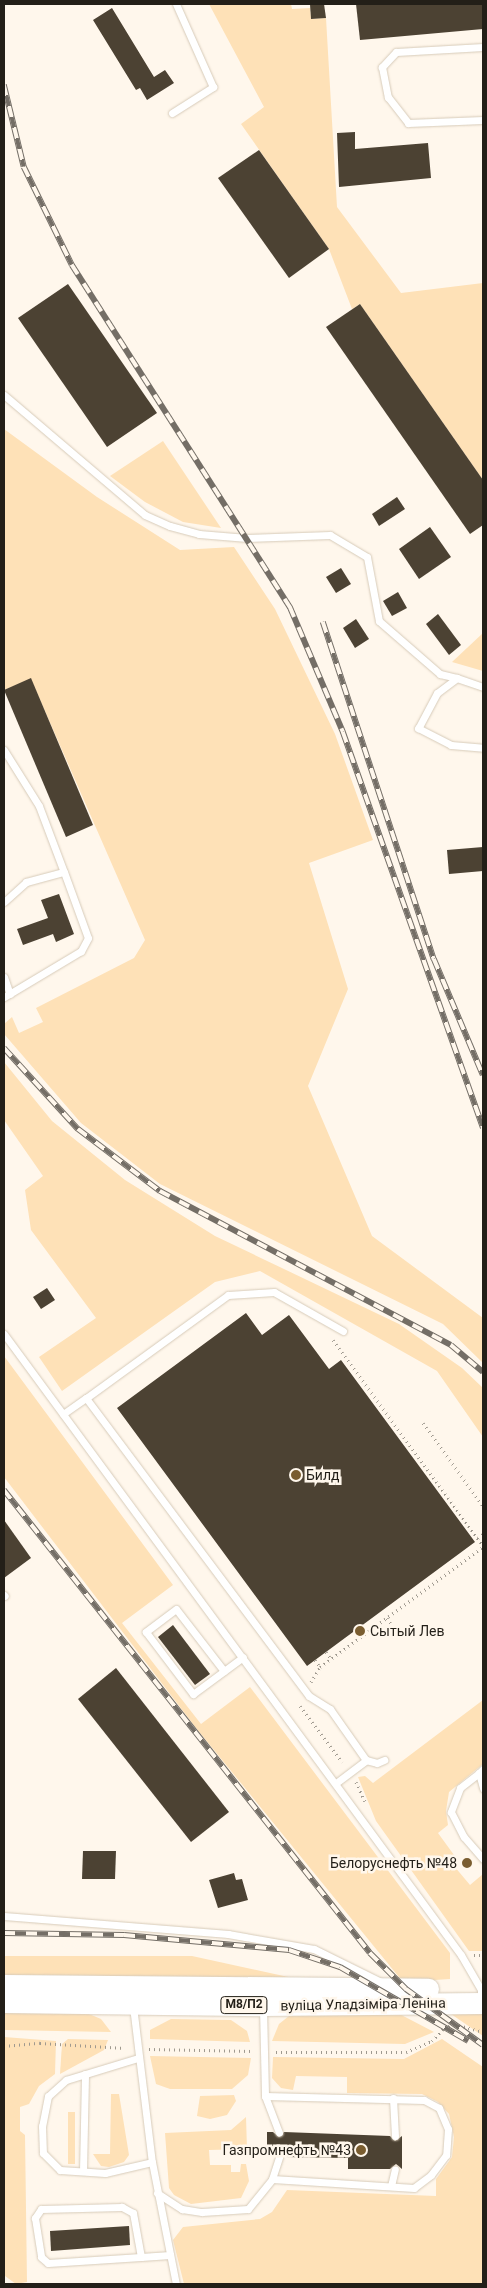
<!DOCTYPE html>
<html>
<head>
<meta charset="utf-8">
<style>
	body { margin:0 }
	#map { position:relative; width:487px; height:2288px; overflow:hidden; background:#fff7ec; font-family:Roboto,sans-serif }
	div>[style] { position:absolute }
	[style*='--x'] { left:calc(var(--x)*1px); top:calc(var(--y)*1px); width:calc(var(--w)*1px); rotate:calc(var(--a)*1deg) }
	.green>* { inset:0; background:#fee1b7 }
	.building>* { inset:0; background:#4c4233 }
	.path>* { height:3px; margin-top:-1.5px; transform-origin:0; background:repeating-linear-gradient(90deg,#9f998f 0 1px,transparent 0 5px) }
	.roads { filter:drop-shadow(0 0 1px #d7cbb9) drop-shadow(0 0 1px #d7cbb9) }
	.service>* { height:7px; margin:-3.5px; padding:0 3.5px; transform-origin:3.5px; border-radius:3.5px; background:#fff }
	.primary>* { height:21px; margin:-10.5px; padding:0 10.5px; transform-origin:10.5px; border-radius:10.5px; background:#fff }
	.rail>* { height:5.5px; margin-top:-2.75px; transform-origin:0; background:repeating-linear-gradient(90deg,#fff7ec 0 11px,#746e66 0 22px); box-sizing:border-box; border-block:1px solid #746e66 }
	.dots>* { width:14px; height:14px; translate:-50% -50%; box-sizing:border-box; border:2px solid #fff7ec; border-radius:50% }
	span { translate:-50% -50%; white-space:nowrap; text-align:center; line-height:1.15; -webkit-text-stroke:5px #fff7ec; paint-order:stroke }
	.shield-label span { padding:1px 4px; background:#fff7ec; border:1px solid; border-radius:4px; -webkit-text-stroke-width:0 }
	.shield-label { font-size:12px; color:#231f18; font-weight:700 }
	.poi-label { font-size:14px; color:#231f18 }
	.left { translate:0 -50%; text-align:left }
	.right { translate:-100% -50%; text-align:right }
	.street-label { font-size:14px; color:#231f18 }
	.frame { position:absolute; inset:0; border:5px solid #231f18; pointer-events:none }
</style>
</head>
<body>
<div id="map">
	<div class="green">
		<i style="clip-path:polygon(209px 4px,291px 4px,292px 9px,310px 8px,311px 19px,326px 18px,337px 207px,401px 293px,483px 283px,483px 480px,360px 304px,352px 309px,329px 249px,241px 124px,264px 107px)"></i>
		<i style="clip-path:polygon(4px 429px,97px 497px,180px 550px,234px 547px,275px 609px,335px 734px,373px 840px,309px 863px,348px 989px,308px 1086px,372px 1236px,483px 1318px,483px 1363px,443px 1324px,160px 1184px,81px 1123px,4px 1034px,4px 1024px,12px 1017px,19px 1033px,43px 1022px,36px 1008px,134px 958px,145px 940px,31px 679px,4px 690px)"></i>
		<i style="clip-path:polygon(163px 441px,221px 528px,183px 522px,145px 502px,110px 476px)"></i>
		<i style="clip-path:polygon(483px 633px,483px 671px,452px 662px)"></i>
		<i style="clip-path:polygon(4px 1062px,52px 1121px,125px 1180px,215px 1236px,399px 1324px,462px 1368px,483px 1388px,483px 1437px,437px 1371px,260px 1271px,215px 1282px,62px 1391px,39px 1357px,96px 1318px,31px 1230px,25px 1190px,43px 1176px,4px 1120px)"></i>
		<i style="clip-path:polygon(4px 1356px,173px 1585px,122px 1623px,201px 1724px,250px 1687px,450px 1953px,450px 1979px,403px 1982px,196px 1728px,4px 1477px)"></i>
		<i style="clip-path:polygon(483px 1700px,483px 1764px,449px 1792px,446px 1811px,448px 1825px,438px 1833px,454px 1855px,449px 1860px,470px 1885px,483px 1874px,483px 1951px,469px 1951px,376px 1821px,358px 1777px,365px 1776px,373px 1783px)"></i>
		<i style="clip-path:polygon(4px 1956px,192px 1956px,293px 1978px,4px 1975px)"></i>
		<i style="clip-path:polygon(388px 2008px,434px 2032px,405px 2044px,272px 2041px,279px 2024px,294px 2012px)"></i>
		<i style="clip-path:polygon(4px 2010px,62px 2010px,89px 2014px,101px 2019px,111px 2032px,4px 2030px)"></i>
		<i style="clip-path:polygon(451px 2014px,483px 2014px,483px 2036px)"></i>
		<i style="clip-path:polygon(171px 2019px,231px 2020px,247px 2031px,250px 2042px,150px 2039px,150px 2030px)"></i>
		<i style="clip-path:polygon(4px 2037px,56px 2041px,55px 2074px,39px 2086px,29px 2104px,20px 2107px,20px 2131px,25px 2135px,27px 2282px,16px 2284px,5px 2276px,4px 2258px)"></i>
		<i style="clip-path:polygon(68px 2039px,108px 2040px,104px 2050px,60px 2074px,62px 2044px)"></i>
		<i style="clip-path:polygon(442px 2039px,483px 2067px,483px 2284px,184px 2284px,173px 2240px,183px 2227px,260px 2219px,272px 2212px,287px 2190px,436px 2196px,436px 2179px,452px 2157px,454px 2137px,449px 2114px,438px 2102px,422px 2094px,347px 2093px,347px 2077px,296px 2076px,293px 2090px,281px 2088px,272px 2078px,273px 2057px,404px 2059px)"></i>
		<i style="clip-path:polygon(150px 2056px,251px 2058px,248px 2075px,232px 2089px,170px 2089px,156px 2084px)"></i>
		<i style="clip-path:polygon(111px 2094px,119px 2094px,129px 2155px,124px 2162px,109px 2167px,101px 2166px,93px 2154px,110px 2154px)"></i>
		<i style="clip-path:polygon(234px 2095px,236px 2101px,227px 2115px,210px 2119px,197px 2116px,200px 2096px)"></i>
		<i style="clip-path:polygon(68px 2112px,75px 2112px,75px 2164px,68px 2164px)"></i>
		<i style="clip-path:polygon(246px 2117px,247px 2149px,209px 2150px,210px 2165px,231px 2165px,231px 2172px,240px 2172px,241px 2164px,246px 2164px,249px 2181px,241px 2198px,191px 2204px,174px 2195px,169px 2188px,165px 2133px,231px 2130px)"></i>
	</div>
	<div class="building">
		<i style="clip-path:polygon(310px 4px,324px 4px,326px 18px,311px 19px)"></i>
		<i style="clip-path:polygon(356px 4px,483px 4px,483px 29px,360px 40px)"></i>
		<i style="clip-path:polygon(112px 8px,154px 77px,165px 70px,174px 83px,147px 100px,140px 88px,136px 90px,93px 20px)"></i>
		<i style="clip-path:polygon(355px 132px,355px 149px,428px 143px,431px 178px,339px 187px,337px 133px)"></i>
		<i style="clip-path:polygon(259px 150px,329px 249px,289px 278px,218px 178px)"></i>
		<i style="clip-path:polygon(68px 284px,157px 413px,107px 447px,18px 318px)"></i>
		<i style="clip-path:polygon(360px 304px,483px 480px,483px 525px,470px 534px,326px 327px)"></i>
		<i style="clip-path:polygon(397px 497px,405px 509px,379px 526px,372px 514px)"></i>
		<i style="clip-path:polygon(430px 527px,451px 557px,419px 579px,399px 549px)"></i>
		<i style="clip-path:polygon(341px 568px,351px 584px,336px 593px,326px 577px)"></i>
		<i style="clip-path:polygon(398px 592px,407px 608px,392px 616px,383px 601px)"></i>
		<i style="clip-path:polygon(438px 614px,461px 645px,449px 655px,426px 624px)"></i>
		<i style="clip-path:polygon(356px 619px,369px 639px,355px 648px,343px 628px)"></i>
		<i style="clip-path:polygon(31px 678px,93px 825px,66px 837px,4px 690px)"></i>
		<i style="clip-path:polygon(483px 847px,483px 871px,449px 874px,447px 850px)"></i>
		<i style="clip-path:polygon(59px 894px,74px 934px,56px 942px,53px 934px,23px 945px,17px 929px,48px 918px,41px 900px)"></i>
		<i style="clip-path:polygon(47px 1288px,55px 1300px,41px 1309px,33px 1297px)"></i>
		<i style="clip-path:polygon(246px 1313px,262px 1335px,289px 1315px,329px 1369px,341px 1360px,475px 1542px,307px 1666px,117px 1408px)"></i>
		<i style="clip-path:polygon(4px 1520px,31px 1558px,4px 1578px)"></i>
		<i style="clip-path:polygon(173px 1625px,210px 1674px,195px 1685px,158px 1637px)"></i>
		<i style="clip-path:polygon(116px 1668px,229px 1812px,191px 1842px,78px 1699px)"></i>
		<i style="clip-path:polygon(83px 1851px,116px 1851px,115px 1879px,82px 1879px)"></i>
		<i style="clip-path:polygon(234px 1873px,236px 1880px,242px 1879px,248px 1900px,218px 1908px,209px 1880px)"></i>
		<i style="clip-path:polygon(267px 2132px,273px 2132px,279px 2137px,284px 2132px,390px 2136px,395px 2141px,402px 2136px,402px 2169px,396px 2164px,390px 2169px,348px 2169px,348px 2158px,284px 2157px,278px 2152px,273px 2157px,267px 2157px)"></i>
		<i style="clip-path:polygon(129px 2226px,130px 2245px,51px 2251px,50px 2231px)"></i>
	</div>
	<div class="path">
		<i style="--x:333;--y:1340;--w:255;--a:53.9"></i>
		<i style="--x:423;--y:1423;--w:102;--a:54.1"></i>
		<i style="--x:478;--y:1538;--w:6;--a:-39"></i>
		<i style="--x:387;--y:1618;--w:14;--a:56"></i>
		<i style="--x:326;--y:1652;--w:9;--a:54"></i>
		<i style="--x:315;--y:1660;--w:9;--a:54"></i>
		<i style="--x:311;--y:1682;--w:17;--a:-59"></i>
		<i style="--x:320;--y:1667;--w:202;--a:-36.4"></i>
		<i style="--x:300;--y:1706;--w:70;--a:53.1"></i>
		<i style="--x:356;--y:1782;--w:21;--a:65"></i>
		<i style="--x:474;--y:1955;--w:9;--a:0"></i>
		<i style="--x:4;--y:2046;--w:36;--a:-5"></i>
		<i style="--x:40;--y:2043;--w:85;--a:3.4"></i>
		<i style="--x:149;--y:2049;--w:103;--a:1.1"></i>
		<i style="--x:276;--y:2052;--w:130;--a:0"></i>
		<i style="--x:406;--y:2052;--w:28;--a:-23"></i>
		<i style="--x:432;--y:2041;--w:18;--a:-47"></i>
		<i style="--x:444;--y:2028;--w:11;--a:-22"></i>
		<i style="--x:454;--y:2024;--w:30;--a:15"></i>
	</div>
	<div class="roads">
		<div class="service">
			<i style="--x:483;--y:47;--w:87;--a:176.7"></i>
			<i style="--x:396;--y:52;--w:21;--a:133"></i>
			<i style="--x:382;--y:67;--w:31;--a:79"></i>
			<i style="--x:388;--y:97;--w:33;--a:52"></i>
			<i style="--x:408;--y:123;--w:75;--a:-2.3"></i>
			<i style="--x:172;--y:113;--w:49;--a:-32.4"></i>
			<i style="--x:213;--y:87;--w:91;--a:-114"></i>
			<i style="--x:4;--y:395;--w:185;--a:40.4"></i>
			<i style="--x:145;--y:515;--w:27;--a:24"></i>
			<i style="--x:170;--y:526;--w:30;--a:15"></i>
			<i style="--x:199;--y:534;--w:48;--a:4.8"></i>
			<i style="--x:247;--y:538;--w:83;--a:-2.1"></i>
			<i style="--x:330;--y:535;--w:43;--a:30.7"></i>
			<i style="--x:367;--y:557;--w:65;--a:79.4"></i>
			<i style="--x:379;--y:621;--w:81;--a:41"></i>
			<i style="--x:440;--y:674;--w:17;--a:13"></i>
			<i style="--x:483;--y:687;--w:28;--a:-161"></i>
			<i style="--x:457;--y:678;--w:25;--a:143"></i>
			<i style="--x:437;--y:693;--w:40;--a:118"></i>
			<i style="--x:418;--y:728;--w:37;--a:27"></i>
			<i style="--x:451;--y:745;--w:32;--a:5"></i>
			<i style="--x:4;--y:750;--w:66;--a:58"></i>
			<i style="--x:39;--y:806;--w:71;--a:69.3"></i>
			<i style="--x:4;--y:902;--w:30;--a:-42"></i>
			<i style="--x:26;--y:882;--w:39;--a:-15"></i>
			<i style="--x:64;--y:872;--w:70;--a:70"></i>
			<i style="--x:88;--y:938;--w:15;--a:118"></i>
			<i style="--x:81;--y:951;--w:90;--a:149.1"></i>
			<i style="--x:4;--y:977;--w:18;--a:71"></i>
			<i style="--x:343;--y:1331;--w:79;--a:-150.5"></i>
			<i style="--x:274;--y:1292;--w:46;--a:176.3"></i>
			<i style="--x:228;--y:1295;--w:175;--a:144"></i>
			<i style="--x:86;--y:1398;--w:372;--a:53.2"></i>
			<i style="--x:309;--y:1696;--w:25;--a:32"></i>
			<i style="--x:330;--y:1709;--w:62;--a:54.8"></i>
			<i style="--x:4;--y:1334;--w:771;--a:53.65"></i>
			<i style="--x:461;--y:1955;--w:39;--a:60"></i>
			<i style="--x:481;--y:1989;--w:11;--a:90"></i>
			<i style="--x:63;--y:1414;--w:28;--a:-35"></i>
			<i style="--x:4;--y:1595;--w:1;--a:45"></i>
			<i style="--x:224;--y:1671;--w:78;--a:-127.7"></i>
			<i style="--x:176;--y:1609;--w:38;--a:143"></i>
			<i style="--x:146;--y:1632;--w:78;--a:52.8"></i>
			<i style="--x:193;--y:1694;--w:62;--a:-36.5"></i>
			<i style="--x:483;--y:1769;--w:6;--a:135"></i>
			<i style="--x:479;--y:1773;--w:16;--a:75"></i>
			<i style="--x:479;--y:1773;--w:24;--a:142"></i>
			<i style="--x:460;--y:1788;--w:26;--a:111"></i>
			<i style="--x:451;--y:1812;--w:28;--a:63"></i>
			<i style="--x:464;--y:1837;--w:29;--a:49"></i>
			<i style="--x:336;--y:1783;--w:38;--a:-37"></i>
			<i style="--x:366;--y:1760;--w:11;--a:15"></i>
			<i style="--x:377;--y:1763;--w:8;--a:-23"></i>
			<i style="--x:4;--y:1916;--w:225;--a:4.6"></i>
			<i style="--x:228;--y:1934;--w:87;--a:9.9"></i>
			<i style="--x:314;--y:1949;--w:75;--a:26.2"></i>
			<i style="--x:133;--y:2006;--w:157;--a:83.1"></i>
			<i style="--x:152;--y:2162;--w:124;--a:78.9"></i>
			<i style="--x:263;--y:2007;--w:89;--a:88.7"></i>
			<i style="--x:265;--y:2096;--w:39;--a:69"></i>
			<i style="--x:138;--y:2058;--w:75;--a:163"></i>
			<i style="--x:66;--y:2080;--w:24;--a:138"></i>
			<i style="--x:48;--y:2096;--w:31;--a:101"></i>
			<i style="--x:42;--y:2126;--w:27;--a:88"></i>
			<i style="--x:43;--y:2153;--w:24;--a:45"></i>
			<i style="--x:60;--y:2170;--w:45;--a:3.8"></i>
			<i style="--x:105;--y:2173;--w:48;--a:-13.2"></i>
			<i style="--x:265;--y:2096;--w:159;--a:1.4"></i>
			<i style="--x:424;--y:2100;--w:17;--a:28"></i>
			<i style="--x:439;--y:2108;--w:23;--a:67"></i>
			<i style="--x:448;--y:2129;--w:26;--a:94"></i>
			<i style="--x:446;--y:2155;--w:25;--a:127"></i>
			<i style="--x:431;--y:2175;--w:21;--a:143"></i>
			<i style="--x:414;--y:2188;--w:142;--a:-176.4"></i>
			<i style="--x:393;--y:2098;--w:38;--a:87"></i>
			<i style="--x:83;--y:2171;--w:97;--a:-88.8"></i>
			<i style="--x:391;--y:2186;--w:17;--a:-77"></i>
			<i style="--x:157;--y:2193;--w:30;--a:33"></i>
			<i style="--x:182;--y:2209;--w:20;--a:9"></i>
			<i style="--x:202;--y:2212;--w:46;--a:-3.7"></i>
			<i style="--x:248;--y:2209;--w:38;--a:-51"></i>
			<i style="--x:272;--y:2179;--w:23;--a:-72"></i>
			<i style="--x:141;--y:2257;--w:45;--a:-100.3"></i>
			<i style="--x:133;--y:2213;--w:13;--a:-151"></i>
			<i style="--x:122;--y:2207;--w:81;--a:178.6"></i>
			<i style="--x:41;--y:2209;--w:11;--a:124"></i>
			<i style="--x:35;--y:2218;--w:39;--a:81"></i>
			<i style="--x:41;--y:2257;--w:9;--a:41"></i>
			<i style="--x:48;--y:2263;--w:93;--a:-3.7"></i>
			<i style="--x:141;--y:2257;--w:29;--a:-4"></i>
		</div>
		<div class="primary">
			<i style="--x:4;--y:1985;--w:424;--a:0.5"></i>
			<i style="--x:4;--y:2002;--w:259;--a:0.7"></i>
			<i style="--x:263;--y:2005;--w:220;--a:-0.5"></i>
		</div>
	</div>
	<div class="rail">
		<i style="--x:4;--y:85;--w:84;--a:76.3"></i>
		<i style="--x:24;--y:167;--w:109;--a:63.9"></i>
		<i style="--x:72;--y:265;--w:406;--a:57.5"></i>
		<i style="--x:290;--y:607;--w:136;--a:67"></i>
		<i style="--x:343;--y:732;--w:420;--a:70.5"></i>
		<i style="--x:323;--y:622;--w:355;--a:71.8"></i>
		<i style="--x:434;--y:959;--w:126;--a:67.1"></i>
		<i style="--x:4;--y:1048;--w:110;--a:47.6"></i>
		<i style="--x:78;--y:1129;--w:103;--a:37.1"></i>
		<i style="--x:160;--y:1191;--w:329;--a:27.9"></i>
		<i style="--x:451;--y:1345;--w:42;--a:40.2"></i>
		<i style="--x:4;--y:1490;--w:590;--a:51.67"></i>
		<i style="--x:370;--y:1953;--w:51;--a:45"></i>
		<i style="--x:406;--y:1989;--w:95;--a:36"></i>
		<i style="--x:4;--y:1933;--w:120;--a:1"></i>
		<i style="--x:124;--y:1935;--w:166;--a:5.2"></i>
		<i style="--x:289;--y:1950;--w:54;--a:18.4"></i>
		<i style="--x:340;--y:1967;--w:148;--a:30"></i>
	</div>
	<div class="dots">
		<i style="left:296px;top:1475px;background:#7a5d30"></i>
		<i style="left:360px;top:1631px;background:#7a5d30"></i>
		<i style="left:467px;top:1863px;background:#7a5d30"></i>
		<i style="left:361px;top:2150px;background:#7a5d30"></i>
	</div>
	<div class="shield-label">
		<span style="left:244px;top:2005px">М8/П2</span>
	</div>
	<div class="poi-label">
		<span class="left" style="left:306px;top:1475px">Билд</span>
		<span class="left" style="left:370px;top:1631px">Сытый Лев</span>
		<span class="right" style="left:457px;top:1863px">Белоруснефть №48</span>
		<span class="right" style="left:351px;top:2150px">Газпромнефть №43</span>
	</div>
	<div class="street-label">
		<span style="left:363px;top:2004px;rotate:-1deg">вуліца Уладзіміра Леніна</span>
	</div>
	<div class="frame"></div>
</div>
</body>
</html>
